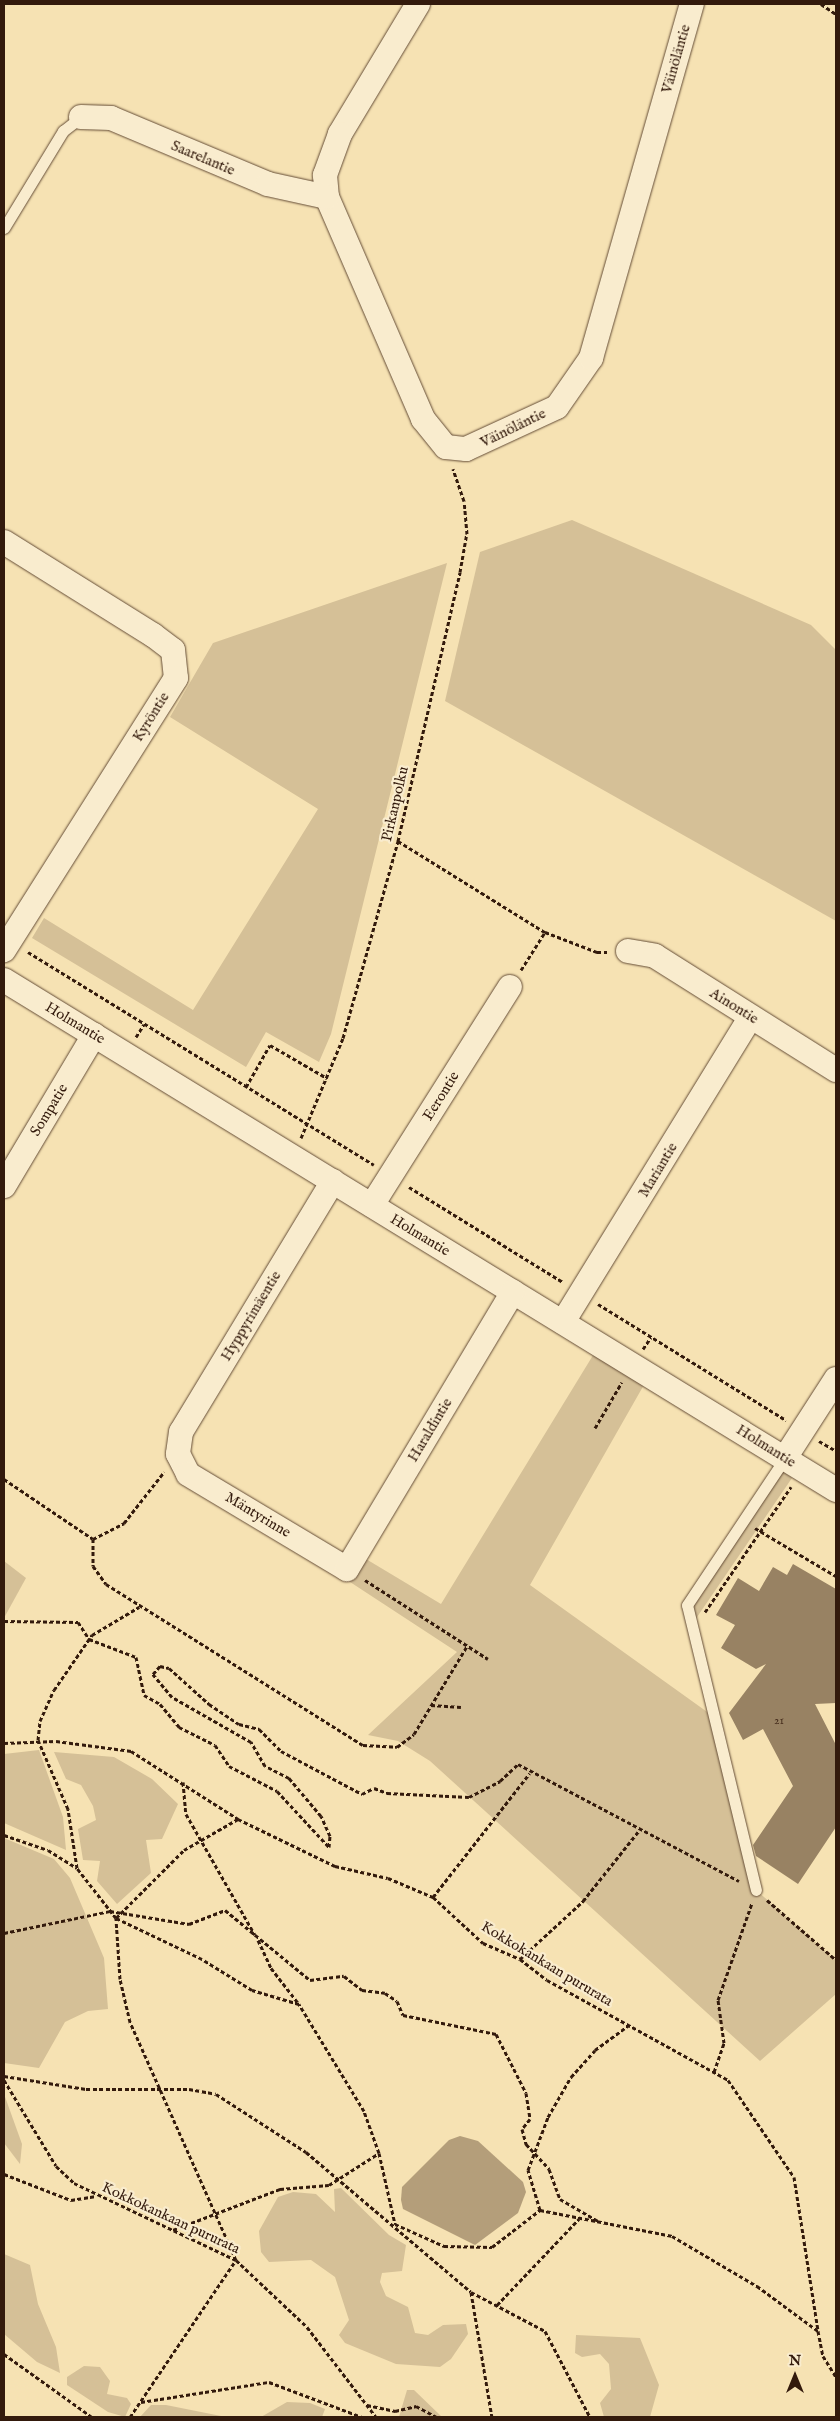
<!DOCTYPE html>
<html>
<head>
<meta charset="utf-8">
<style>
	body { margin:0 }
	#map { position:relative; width:840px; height:2421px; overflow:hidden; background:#f6e2b3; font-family:"IM FELL English",serif }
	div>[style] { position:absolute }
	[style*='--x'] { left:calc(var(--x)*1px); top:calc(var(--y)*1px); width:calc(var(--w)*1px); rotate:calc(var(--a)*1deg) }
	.green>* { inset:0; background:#d5c097 }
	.water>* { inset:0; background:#b49e7a }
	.building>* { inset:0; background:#988263 }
	.path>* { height:3px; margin-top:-1.5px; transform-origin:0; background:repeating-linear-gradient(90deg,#331a0c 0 4px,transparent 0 6.5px) }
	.roads { filter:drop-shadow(0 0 1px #644c36) drop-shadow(0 0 1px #644c36) }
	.lane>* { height:11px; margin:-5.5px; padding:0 5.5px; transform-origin:5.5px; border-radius:5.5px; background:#f9ecce }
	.street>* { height:24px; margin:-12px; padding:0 12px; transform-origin:12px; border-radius:12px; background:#f9ecce }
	span { translate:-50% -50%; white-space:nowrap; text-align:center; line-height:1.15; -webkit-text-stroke:4.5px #f9ecce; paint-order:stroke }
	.number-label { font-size:12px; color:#4c3422 }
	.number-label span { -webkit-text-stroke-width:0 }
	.street-label { font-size:15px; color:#331a0c }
	.frame { position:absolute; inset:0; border:5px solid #331a0c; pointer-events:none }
	.north { position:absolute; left:770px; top:2351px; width:50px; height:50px; -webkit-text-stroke:4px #f9ecce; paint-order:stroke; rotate:0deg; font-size:14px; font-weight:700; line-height:20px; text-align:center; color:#331a0c }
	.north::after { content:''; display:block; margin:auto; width:18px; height:22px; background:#331a0c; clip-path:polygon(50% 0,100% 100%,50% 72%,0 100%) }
</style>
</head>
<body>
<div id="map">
	<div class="green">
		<i style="clip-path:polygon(572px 520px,811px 625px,836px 650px,836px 921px,445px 701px,480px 552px)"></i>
		<i style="clip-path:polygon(447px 563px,331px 1034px,319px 1062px,266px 1032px,246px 1067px,32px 938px,44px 918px,193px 1010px,318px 809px,170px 717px,213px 643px)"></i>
		<i style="clip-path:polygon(595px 1352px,645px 1383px,530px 1585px,717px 1719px,756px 1890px,836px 1960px,836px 1994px,760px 2061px,430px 1761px,398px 1741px,368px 1735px,457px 1652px,347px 1580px,361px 1556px,441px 1604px)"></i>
		<i style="clip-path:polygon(781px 1470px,792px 1478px,695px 1620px,692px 1606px)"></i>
		<i style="clip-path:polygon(4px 1561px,26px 1578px,4px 1618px)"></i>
		<i style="clip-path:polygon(39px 1750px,63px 1817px,66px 1850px,4px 1823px,4px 1754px)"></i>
		<i style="clip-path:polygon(54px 1752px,114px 1757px,152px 1779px,178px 1804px,162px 1839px,146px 1840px,151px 1873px,117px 1904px,97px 1881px,100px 1861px,83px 1860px,78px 1829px,96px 1820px,93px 1806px,81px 1785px,66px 1779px)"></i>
		<i style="clip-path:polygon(4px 1838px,54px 1859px,70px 1878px,104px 1958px,108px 2009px,88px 2011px,65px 2022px,39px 2068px,4px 2063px)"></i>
		<i style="clip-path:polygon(4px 2094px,22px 2144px,20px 2164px,4px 2143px)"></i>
		<i style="clip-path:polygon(341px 2188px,389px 2235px,406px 2245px,402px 2271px,382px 2273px,380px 2282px,386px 2296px,408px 2307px,415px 2333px,428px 2335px,443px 2325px,466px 2324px,468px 2334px,451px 2359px,440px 2367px,396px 2364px,345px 2343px,339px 2335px,349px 2320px,335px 2277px,311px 2260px,269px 2262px,261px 2252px,259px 2231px,278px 2197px,293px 2192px,316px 2194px,335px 2212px,334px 2189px)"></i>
		<i style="clip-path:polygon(4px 2254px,30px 2265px,38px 2304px,56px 2347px,60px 2373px,37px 2362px,4px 2334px)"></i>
		<i style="clip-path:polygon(576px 2335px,640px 2338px,659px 2385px,650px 2417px,604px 2417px,600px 2403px,611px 2389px,609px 2364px,600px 2354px,582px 2357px,575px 2353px)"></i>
		<i style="clip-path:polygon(84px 2366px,100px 2367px,110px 2381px,107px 2394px,127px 2398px,131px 2404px,125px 2417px,108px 2412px,67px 2385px,67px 2377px)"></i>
		<i style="clip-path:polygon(407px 2390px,414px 2390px,442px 2417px,399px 2417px)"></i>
		<i style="clip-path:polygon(287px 2402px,310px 2403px,325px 2409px,322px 2417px,261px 2417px)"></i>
		<i style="clip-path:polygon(151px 2405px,166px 2405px,226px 2417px,140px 2417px)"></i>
	</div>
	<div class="water">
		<i style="clip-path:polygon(460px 2136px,478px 2141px,523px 2182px,526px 2192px,518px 2213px,475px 2245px,403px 2209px,401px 2200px,402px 2187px,449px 2140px)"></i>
	</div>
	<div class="building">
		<i style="clip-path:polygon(793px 1564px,836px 1589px,836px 1703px,815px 1704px,836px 1745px,836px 1827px,798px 1884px,756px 1856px,753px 1845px,793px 1786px,763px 1729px,743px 1740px,729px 1713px,766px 1664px,756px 1669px,721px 1648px,735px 1625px,716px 1615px,738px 1578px,759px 1591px,773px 1567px,787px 1575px)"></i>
	</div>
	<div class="path">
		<i style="--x:821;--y:4;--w:18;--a:34"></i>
		<i style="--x:398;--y:841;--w:173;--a:31.8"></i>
		<i style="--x:545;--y:932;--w:56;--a:21"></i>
		<i style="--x:597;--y:952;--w:10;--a:0"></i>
		<i style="--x:28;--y:952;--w:406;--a:31.6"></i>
		<i style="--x:521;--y:970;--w:45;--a:-57.7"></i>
		<i style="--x:136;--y:1037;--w:15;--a:-58"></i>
		<i style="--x:246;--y:1087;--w:48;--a:-60.3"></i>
		<i style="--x:270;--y:1045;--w:66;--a:30.1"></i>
		<i style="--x:301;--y:1138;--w:108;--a:-67.2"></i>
		<i style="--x:343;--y:1038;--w:205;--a:-74.4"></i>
		<i style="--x:398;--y:841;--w:276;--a:-77"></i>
		<i style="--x:460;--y:572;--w:39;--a:-80"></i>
		<i style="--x:467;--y:534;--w:33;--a:-95"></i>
		<i style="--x:464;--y:501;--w:34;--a:-109"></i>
		<i style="--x:409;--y:1187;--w:181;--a:31.7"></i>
		<i style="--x:598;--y:1304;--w:221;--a:31.7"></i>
		<i style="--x:643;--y:1349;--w:14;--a:-56"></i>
		<i style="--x:595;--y:1428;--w:53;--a:-59.6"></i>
		<i style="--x:819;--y:1441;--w:20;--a:30"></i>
		<i style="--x:4;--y:1479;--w:107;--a:34"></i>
		<i style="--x:93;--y:1539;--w:27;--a:90"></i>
		<i style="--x:93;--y:1566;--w:22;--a:54"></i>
		<i style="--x:106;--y:1584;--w:303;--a:32.1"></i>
		<i style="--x:363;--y:1745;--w:34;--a:3"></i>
		<i style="--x:397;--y:1747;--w:21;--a:-37"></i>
		<i style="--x:414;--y:1734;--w:103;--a:-58.9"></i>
		<i style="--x:755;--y:1528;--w:94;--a:30.7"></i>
		<i style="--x:93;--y:1539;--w:35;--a:-27"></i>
		<i style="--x:124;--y:1523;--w:65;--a:-51.9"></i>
		<i style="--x:365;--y:1580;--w:146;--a:32.7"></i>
		<i style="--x:705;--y:1612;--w:152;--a:-55.5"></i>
		<i style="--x:4;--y:1621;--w:74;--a:0.8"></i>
		<i style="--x:78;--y:1622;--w:20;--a:57"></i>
		<i style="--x:89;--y:1639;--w:50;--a:21"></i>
		<i style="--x:136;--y:1657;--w:39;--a:78"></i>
		<i style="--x:144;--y:1695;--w:18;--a:29"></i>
		<i style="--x:160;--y:1704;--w:30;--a:50"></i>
		<i style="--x:179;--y:1727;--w:40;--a:26.6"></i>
		<i style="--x:215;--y:1745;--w:25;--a:56"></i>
		<i style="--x:229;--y:1766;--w:54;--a:27.5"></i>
		<i style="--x:277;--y:1791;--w:76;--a:47.1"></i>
		<i style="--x:329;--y:1847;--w:11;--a:-85"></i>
		<i style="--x:330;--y:1836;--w:22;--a:-114"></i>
		<i style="--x:321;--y:1816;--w:50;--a:-130.1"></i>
		<i style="--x:289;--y:1778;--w:27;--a:-153"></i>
		<i style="--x:265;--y:1766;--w:28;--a:-120"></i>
		<i style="--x:251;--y:1742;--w:91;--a:-150.3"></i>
		<i style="--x:172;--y:1697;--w:30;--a:-130"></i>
		<i style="--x:153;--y:1674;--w:11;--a:-49"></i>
		<i style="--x:160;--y:1666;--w:9;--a:13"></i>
		<i style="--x:169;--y:1668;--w:54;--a:42"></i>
		<i style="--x:209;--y:1704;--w:36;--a:34"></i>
		<i style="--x:239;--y:1724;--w:21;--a:14"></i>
		<i style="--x:259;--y:1729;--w:31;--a:45"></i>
		<i style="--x:281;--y:1751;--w:92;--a:28"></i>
		<i style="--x:362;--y:1794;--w:13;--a:-27"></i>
		<i style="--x:374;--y:1788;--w:14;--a:21"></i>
		<i style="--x:387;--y:1793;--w:82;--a:2.8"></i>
		<i style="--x:469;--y:1797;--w:35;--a:-27"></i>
		<i style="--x:500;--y:1781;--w:25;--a:-43"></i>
		<i style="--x:518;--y:1764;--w:250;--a:27.9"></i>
		<i style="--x:431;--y:1705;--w:30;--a:4"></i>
		<i style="--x:4;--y:1743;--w:52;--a:-2.2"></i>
		<i style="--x:56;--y:1741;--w:76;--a:7.6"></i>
		<i style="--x:131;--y:1751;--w:127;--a:32.4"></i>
		<i style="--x:238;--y:1819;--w:108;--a:25.9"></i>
		<i style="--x:335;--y:1866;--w:54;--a:12.8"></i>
		<i style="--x:388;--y:1878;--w:49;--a:22.9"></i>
		<i style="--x:433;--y:1897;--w:68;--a:42.6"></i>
		<i style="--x:483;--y:1943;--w:40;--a:23.4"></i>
		<i style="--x:520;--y:1959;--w:34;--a:38"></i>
		<i style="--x:547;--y:1980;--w:207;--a:28.9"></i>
		<i style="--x:728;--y:2080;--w:117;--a:55.8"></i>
		<i style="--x:794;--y:2177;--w:156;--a:81.1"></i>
		<i style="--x:818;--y:2331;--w:25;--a:79"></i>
		<i style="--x:823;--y:2356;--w:25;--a:58"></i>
		<i style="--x:183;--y:1782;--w:32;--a:85"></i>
		<i style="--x:186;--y:1814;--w:139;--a:60.3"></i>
		<i style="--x:4;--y:1835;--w:46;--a:18.8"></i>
		<i style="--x:48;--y:1850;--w:34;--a:32"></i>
		<i style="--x:433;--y:1897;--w:157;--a:-52"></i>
		<i style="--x:767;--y:1900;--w:91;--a:41"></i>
		<i style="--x:4;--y:1933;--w:108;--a:-11.7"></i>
		<i style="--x:110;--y:1911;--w:80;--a:9.3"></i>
		<i style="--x:189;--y:1924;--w:39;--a:-21"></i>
		<i style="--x:225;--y:1910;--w:110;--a:39.5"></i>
		<i style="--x:310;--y:1980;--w:34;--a:-7"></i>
		<i style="--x:344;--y:1976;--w:23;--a:38"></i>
		<i style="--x:362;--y:1990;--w:23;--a:7"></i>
		<i style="--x:385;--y:1993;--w:14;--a:34"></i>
		<i style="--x:397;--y:2001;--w:15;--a:67"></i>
		<i style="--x:403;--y:2015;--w:95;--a:11.5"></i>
		<i style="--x:496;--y:2034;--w:66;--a:63"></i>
		<i style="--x:526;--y:2093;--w:26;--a:81"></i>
		<i style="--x:530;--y:2119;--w:13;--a:129"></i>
		<i style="--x:522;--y:2129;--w:16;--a:75"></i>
		<i style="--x:526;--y:2144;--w:34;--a:47"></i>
		<i style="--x:549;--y:2169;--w:32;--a:70"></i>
		<i style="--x:560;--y:2199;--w:44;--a:30.1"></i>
		<i style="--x:258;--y:1940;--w:31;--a:65"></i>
		<i style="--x:271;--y:1968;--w:46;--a:52.1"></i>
		<i style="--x:520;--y:1959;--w:86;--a:-42.6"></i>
		<i style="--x:583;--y:1901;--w:93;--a:-51.5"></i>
		<i style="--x:714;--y:2072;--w:31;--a:-71"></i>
		<i style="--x:724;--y:2043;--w:43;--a:-97.9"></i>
		<i style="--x:718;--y:2000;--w:103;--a:-70.7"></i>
		<i style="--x:4;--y:2076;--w:83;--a:9"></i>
		<i style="--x:86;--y:2089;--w:103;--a:0"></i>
		<i style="--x:189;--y:2089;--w:27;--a:10"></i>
		<i style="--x:216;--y:2094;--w:107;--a:32.8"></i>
		<i style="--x:306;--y:2152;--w:216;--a:40.3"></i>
		<i style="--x:471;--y:2292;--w:127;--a:80.5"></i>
		<i style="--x:4;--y:2080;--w:100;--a:58.8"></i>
		<i style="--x:56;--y:2166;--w:25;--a:43"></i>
		<i style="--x:74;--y:2183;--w:179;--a:25.4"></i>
		<i style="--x:236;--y:2260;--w:98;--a:43.3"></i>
		<i style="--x:307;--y:2327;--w:113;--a:52.5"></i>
		<i style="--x:379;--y:2153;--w:73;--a:77.3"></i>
		<i style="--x:395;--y:2224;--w:54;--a:24.2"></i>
		<i style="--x:444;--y:2246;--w:48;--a:1.2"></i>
		<i style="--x:492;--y:2247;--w:61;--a:-37.6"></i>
		<i style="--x:540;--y:2210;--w:42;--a:-106.7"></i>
		<i style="--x:528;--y:2170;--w:57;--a:-69.3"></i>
		<i style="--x:548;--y:2117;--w:46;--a:-60.1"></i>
		<i style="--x:571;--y:2077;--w:36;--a:-48"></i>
		<i style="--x:595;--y:2050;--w:42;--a:-36.3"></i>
		<i style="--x:4;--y:2174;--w:72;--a:21.2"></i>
		<i style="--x:71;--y:2200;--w:24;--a:-9"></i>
		<i style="--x:540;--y:2210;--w:135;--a:11.1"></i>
		<i style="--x:672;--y:2236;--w:99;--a:30.5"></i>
		<i style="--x:757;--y:2286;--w:76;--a:36.4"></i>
		<i style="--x:173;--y:2230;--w:115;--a:-21"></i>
		<i style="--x:280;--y:2189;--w:49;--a:-4.7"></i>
		<i style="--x:329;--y:2185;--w:59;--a:-32.6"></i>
		<i style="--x:379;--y:2153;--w:45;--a:-109.7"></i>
		<i style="--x:364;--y:2111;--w:125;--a:-121.3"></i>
		<i style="--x:299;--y:2004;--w:49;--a:-163.4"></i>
		<i style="--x:252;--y:1990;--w:59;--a:-148.2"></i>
		<i style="--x:202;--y:1959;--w:95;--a:-154.5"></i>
		<i style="--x:116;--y:1918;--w:96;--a:-45"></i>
		<i style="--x:184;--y:1850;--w:62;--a:-29.9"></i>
		<i style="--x:471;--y:2292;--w:84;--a:27.8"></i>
		<i style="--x:545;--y:2331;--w:97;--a:62.4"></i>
		<i style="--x:497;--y:2305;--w:119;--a:-46.4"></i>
		<i style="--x:4;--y:2354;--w:108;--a:35.6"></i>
		<i style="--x:141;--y:2402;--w:130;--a:-8.9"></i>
		<i style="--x:269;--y:2382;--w:99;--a:20.6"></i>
		<i style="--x:367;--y:2405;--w:29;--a:12"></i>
		<i style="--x:395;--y:2411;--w:22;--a:-13"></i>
		<i style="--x:416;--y:2406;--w:24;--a:28"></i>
		<i style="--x:130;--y:2417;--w:189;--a:-56"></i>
		<i style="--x:236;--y:2260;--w:261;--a:-114"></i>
		<i style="--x:130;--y:2022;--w:44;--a:-103.1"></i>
		<i style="--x:120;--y:1979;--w:61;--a:-93.8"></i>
		<i style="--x:116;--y:1918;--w:63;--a:-128"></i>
		<i style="--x:77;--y:1868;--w:60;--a:-98.7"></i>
		<i style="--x:68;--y:1809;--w:75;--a:-113.5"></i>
		<i style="--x:38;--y:1740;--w:19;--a:-84"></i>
		<i style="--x:40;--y:1721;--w:34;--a:-66"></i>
		<i style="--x:54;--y:1690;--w:67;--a:-55.4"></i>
		<i style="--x:92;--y:1635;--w:55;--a:-30.8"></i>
	</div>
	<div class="roads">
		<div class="lane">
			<i style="--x:4;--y:228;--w:114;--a:-58.7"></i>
			<i style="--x:63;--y:131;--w:23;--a:-38"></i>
			<i style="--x:756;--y:1890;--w:293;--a:-103.6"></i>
			<i style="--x:687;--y:1605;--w:177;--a:-56.3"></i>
		</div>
		<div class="street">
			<i style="--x:418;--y:4;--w:152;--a:121"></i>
			<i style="--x:340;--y:134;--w:44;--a:110.1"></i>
			<i style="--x:325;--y:175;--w:22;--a:85"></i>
			<i style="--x:327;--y:197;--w:242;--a:66.6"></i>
			<i style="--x:423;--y:419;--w:36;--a:51"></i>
			<i style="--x:446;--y:447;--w:20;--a:6"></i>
			<i style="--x:466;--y:449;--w:100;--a:-24.8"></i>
			<i style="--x:557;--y:407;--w:60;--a:-55.2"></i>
			<i style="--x:591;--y:358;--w:368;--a:-74.1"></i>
			<i style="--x:81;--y:117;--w:30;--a:2"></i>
			<i style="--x:111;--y:118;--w:170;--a:22.8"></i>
			<i style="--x:268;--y:184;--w:60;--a:12.4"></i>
			<i style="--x:4;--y:542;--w:176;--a:32"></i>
			<i style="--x:153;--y:635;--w:25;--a:37"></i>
			<i style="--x:173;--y:650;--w:28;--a:84"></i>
			<i style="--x:176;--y:678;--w:322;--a:122.3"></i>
			<i style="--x:628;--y:951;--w:27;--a:10"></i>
			<i style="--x:655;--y:956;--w:214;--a:32.2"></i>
			<i style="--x:4;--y:980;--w:976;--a:31.51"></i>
			<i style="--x:333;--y:1181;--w:293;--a:121.2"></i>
			<i style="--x:181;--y:1432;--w:22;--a:98"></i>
			<i style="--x:178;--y:1454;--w:22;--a:63"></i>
			<i style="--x:188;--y:1474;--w:185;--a:30.9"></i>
			<i style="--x:347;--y:1569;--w:323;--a:-59.1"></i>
			<i style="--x:4;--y:1186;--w:176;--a:-59.2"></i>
			<i style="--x:372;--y:1205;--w:258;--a:-57.7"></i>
			<i style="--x:563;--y:1322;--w:358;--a:-58.4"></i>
			<i style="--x:785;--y:1458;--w:94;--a:-57.2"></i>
		</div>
	</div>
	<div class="number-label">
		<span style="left:779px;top:1721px">21</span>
	</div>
	<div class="street-label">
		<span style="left:676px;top:59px;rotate:-74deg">Väinöläntie</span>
		<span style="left:203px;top:158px;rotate:23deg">Saarelantie</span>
		<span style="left:513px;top:428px;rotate:-26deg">Väinöläntie</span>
		<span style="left:151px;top:717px;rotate:-58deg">Kyröntie</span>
		<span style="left:395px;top:804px;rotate:-77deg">Pirkanpolku</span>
		<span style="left:734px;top:1006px;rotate:32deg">Ainontie</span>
		<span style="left:75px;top:1023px;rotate:31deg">Holmantie</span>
		<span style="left:441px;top:1096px;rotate:-58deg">Eerontie</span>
		<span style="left:49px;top:1110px;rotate:-59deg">Sompatie</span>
		<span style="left:658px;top:1170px;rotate:-59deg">Mariantie</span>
		<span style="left:420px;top:1235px;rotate:31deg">Holmantie</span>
		<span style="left:251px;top:1316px;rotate:-59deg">Hyppyrimäentie</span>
		<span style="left:430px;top:1430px;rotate:-59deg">Haraldintie</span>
		<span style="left:766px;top:1446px;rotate:32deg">Holmantie</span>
		<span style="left:258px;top:1515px;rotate:31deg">Mäntyrinne</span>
		<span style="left:547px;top:1964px;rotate:31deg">Kokkokankaan pururata</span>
		<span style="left:171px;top:2218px;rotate:25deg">Kokkokankaan pururata</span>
	</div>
	<div class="frame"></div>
	<div class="north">N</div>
</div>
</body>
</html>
